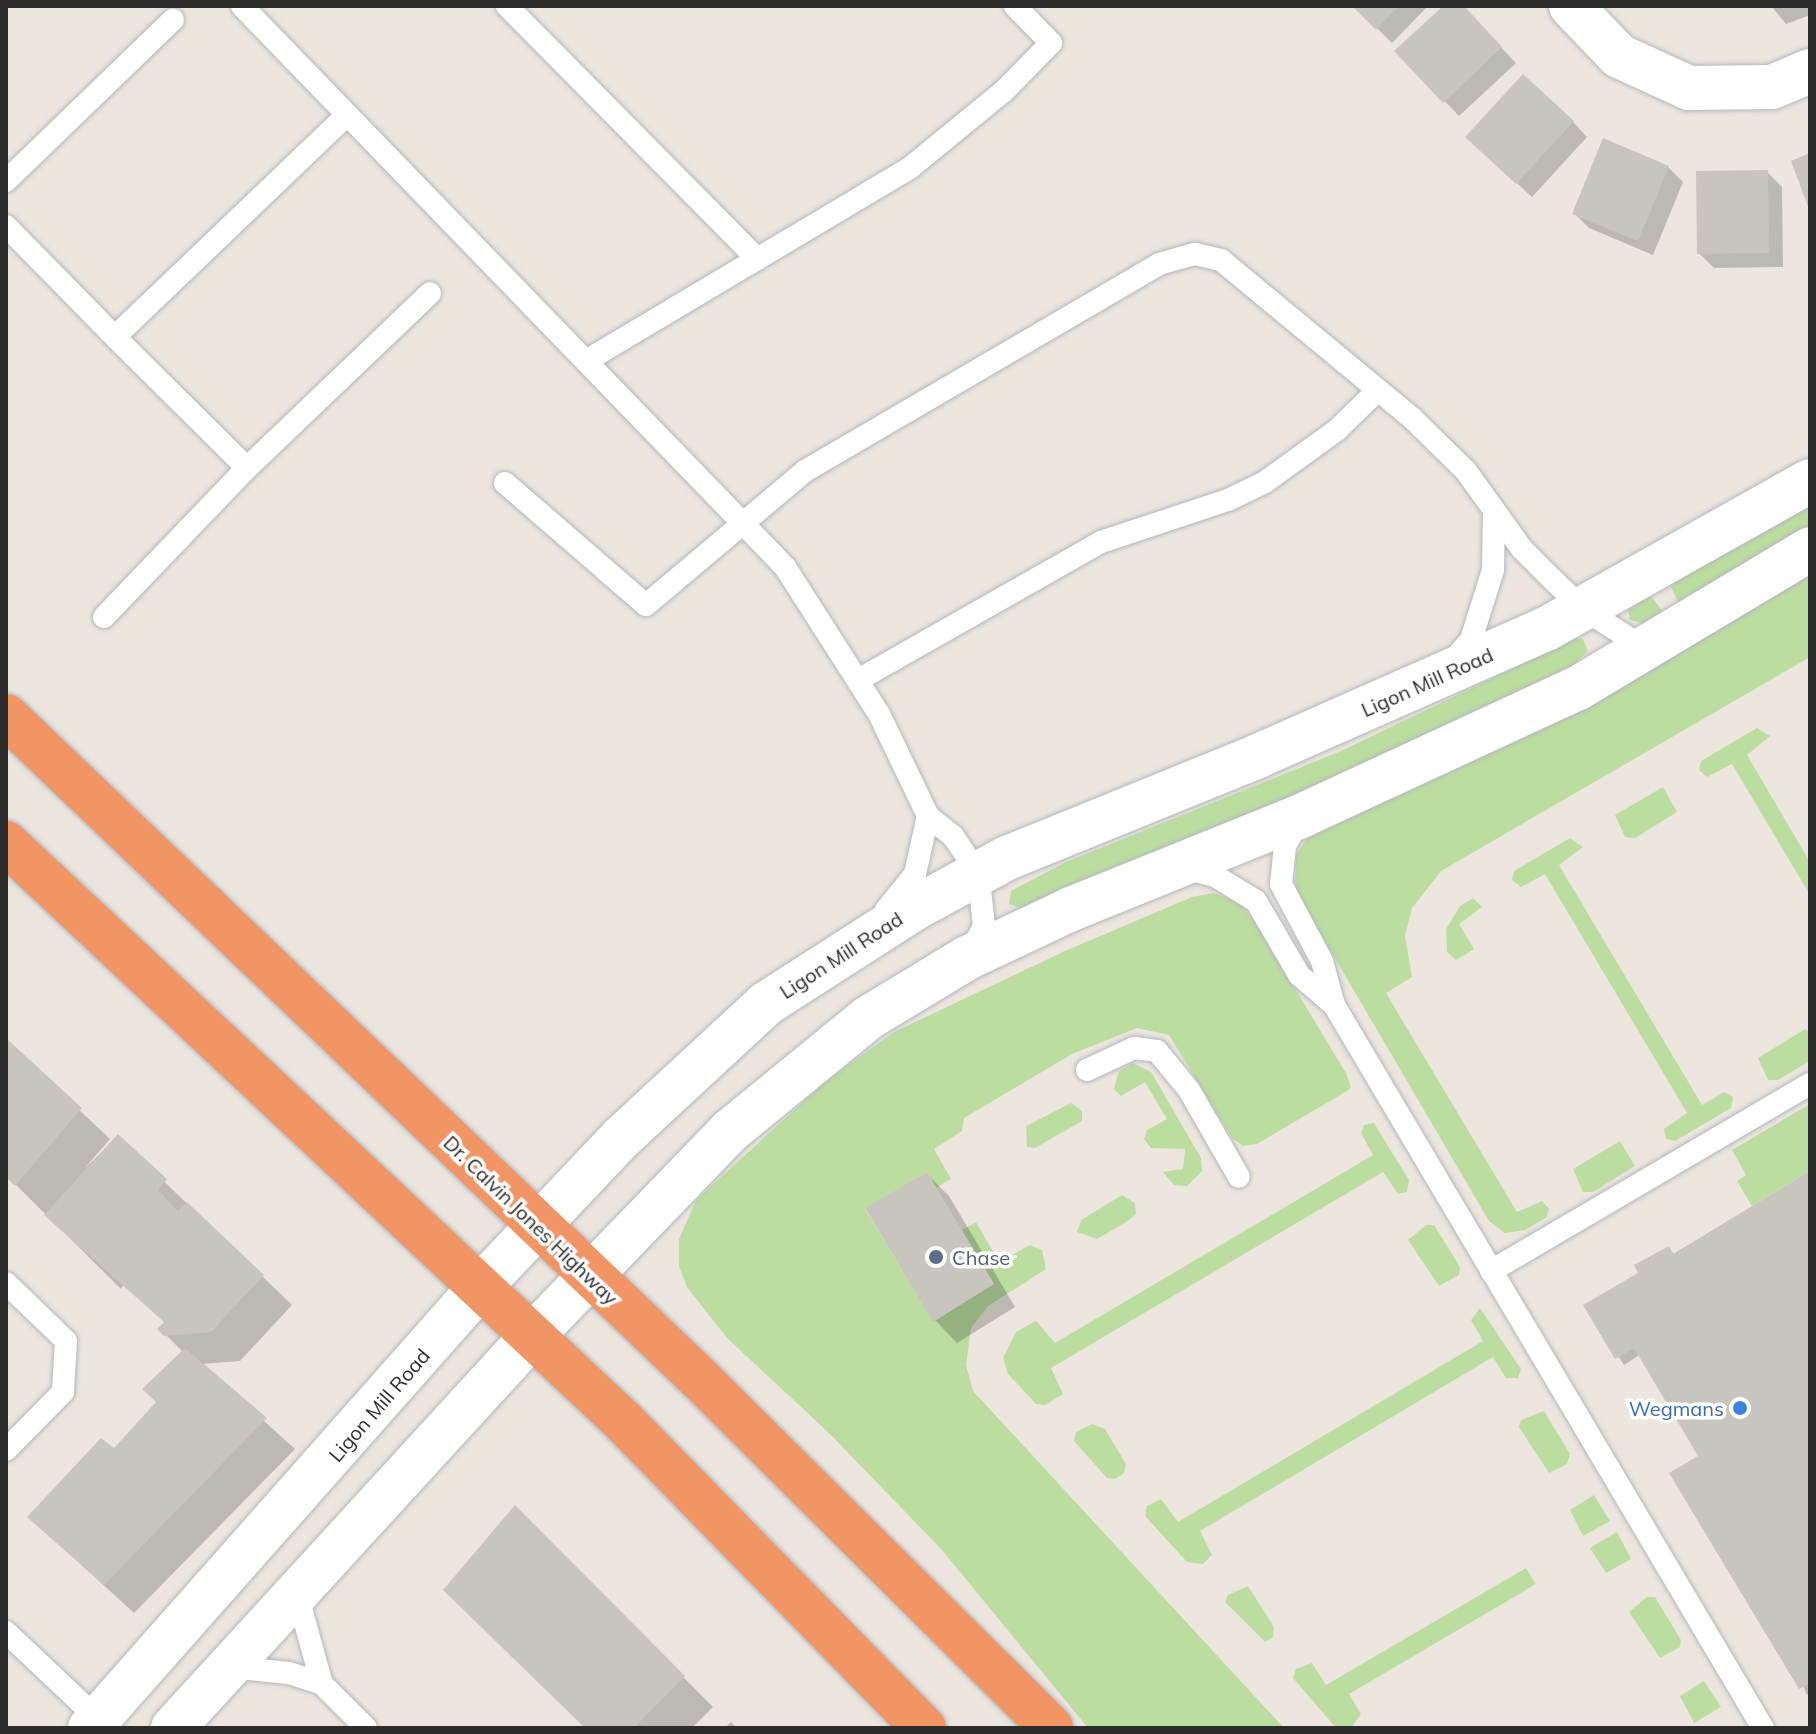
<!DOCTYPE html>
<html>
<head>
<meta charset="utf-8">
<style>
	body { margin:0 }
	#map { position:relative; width:1816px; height:1734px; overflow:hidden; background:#ece6df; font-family:Mulish,sans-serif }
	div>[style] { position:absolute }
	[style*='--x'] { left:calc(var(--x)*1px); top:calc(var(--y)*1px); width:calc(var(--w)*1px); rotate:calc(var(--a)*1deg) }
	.green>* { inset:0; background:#bbdea0 }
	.shadow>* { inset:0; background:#0003 }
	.building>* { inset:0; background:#c8c4be }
	.roads { filter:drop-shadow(0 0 2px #b3b6be) drop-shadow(0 0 2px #b3b6be) }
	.lane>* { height:22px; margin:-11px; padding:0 11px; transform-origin:11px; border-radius:11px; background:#fff }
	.street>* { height:44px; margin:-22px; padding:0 22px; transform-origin:22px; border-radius:22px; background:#fff }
	.secondary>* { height:44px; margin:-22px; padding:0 22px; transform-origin:22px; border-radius:22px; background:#fff }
	.highway>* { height:44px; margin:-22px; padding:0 22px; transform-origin:22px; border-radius:22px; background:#f29565 }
	.dots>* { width:22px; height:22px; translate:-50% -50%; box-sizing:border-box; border:4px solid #fff; border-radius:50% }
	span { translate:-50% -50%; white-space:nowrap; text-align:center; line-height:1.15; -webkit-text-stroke:7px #fff; paint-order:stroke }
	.street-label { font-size:20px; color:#2c2c2c }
	.service-label { font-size:20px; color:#4e5e75 }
	.left { translate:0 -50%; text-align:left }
	.shop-label { font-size:20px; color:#366cbe }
	.right { translate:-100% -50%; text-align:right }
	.frame { position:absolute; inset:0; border:8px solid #2c2c2c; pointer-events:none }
</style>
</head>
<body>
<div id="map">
	<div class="green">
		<i style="clip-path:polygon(1810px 501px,1810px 528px,1678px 602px,1670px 585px)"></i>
		<i style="clip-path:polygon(1810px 574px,1810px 657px,1441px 871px,1412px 908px,1405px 936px,1412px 977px,1386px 993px,1517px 1212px,1542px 1201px,1549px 1209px,1547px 1217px,1525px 1230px,1505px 1233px,1489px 1221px,1295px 890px,1296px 855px,1309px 835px,1538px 729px)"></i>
		<i style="clip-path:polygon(1651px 596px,1663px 612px,1647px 624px,1630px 620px,1628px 610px)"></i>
		<i style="clip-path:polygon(1576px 638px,1583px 639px,1588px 651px,1566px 671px,1352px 773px,1023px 909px,1009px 904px,1011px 891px,1066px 862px,1341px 751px)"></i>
		<i style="clip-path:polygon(1757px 728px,1770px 736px,1747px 755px,1810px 862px,1810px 895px,1732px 764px,1707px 777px,1699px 770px,1701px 761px)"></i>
		<i style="clip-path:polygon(1663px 787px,1677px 812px,1635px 838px,1625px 837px,1615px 815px)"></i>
		<i style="clip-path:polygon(1570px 838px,1583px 847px,1559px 865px,1702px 1105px,1724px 1092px,1733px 1097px,1731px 1108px,1675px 1141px,1666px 1139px,1664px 1129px,1687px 1113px,1545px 874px,1521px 887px,1512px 880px,1514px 871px)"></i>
		<i style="clip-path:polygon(1213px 893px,1238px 902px,1255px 922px,1346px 1073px,1351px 1087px,1347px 1091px,1257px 1144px,1243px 1146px,1232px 1138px,1169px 1035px,1137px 1028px,1072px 1054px,964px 1118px,962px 1131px,934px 1149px,951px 1179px,936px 1188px,927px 1172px,865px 1209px,933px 1321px,994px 1284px,962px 1230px,976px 1222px,999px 1262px,1030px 1245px,1042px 1250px,1046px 1269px,988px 1306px,971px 1328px,966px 1365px,973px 1391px,1284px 1728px,1088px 1728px,942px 1550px,830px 1434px,727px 1338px,687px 1287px,679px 1266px,679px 1239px,696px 1200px,826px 1081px,894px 1032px,1065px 951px,1192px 897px)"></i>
		<i style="clip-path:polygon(1473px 898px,1482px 907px,1459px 924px,1474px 949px,1456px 960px,1447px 952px,1446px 929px,1460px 906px)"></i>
		<i style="clip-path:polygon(1805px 1029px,1810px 1033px,1810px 1061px,1778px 1080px,1768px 1080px,1758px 1058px)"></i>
		<i style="clip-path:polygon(1133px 1063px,1151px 1072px,1201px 1158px,1202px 1171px,1187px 1186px,1174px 1185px,1163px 1172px,1183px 1169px,1185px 1149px,1151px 1148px,1144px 1139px,1147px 1130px,1167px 1119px,1145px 1082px,1121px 1096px,1114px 1089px,1119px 1071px)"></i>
		<i style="clip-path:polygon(1071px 1103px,1082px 1111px,1082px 1121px,1035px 1148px,1027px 1147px,1026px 1126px)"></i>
		<i style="clip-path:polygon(1810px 1104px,1810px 1171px,1752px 1206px,1737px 1181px,1746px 1175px,1732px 1150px)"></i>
		<i style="clip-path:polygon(1374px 1123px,1409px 1180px,1407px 1192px,1398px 1194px,1383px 1172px,1051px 1368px,1063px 1394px,1045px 1405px,1036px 1404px,1008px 1374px,1003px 1358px,1016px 1332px,1036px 1321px,1055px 1343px,1373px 1155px,1361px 1133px,1364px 1125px)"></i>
		<i style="clip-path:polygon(1620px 1141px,1635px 1166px,1593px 1192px,1583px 1192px,1573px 1169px)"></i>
		<i style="clip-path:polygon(1122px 1195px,1135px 1203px,1136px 1214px,1128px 1221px,1097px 1239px,1077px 1232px,1081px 1220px)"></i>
		<i style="clip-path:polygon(1426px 1225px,1434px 1225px,1460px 1267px,1459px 1275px,1439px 1286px,1408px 1240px)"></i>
		<i style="clip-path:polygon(1480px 1308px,1521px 1369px,1518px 1378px,1506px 1378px,1493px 1357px,1200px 1531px,1212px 1555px,1203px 1564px,1187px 1562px,1145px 1516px,1147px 1506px,1161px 1499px,1178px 1522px,1483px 1341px,1471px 1320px)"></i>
		<i style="clip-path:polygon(1544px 1411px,1570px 1454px,1567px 1464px,1549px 1473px,1519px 1427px,1521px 1420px)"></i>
		<i style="clip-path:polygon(1092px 1424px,1105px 1429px,1126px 1464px,1124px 1473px,1115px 1479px,1107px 1478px,1074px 1441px,1076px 1432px)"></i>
		<i style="clip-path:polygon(1594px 1495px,1610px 1521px,1583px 1536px,1570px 1510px)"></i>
		<i style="clip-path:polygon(1617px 1532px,1631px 1559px,1606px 1573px,1590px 1548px)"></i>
		<i style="clip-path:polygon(1526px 1568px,1536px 1584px,1349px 1694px,1361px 1714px,1351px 1728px,1336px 1728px,1293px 1678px,1296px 1669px,1312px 1663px,1326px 1685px)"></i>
		<i style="clip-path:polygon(1248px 1586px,1274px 1627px,1273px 1637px,1265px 1642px,1225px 1602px,1228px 1595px)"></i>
		<i style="clip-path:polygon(1647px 1597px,1655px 1597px,1681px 1640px,1680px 1647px,1660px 1658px,1629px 1612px)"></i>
		<i style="clip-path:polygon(1704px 1681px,1721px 1707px,1694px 1723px,1680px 1696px)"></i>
	</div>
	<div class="shadow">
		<i style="clip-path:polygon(1355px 6px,1428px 6px,1392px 43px)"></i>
		<i style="clip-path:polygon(1445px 6px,1462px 6px,1516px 63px,1459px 116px,1397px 51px)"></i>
		<i style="clip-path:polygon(1771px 6px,1810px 6px,1810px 15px,1786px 24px)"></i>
		<i style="clip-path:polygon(1573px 122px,1587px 137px,1532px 197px,1482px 151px)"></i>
		<i style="clip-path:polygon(1668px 167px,1683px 182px,1653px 255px,1589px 228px,1574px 213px)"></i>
		<i style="clip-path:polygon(1767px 172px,1782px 187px,1783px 267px,1714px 268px,1699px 253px)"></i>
		<i style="clip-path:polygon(6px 1041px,110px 1139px,84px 1169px,118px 1137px,292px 1305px,240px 1361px,201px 1364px,295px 1449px,134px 1613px,29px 1517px,115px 1450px,158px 1402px,183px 1352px,160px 1329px,166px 1323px,124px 1284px,121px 1289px,6px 1175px)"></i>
		<i style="clip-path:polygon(927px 1174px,949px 1196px,1015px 1307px,957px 1343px,935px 1320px)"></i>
		<i style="clip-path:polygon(1810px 1174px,1810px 1693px,1807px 1695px,1701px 1457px,1641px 1354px,1624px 1365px,1586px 1306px,1641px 1274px,1668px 1248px,1675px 1255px)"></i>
		<i style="clip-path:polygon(515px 1508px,713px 1707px,692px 1728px,587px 1728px)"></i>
		<i style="clip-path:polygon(731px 1722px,737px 1728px,725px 1728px)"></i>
	</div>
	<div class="building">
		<i style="clip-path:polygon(1352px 6px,1399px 6px,1376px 30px)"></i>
		<i style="clip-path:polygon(1443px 6px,1464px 6px,1502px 47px,1443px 103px,1394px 51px)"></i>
		<i style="clip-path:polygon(1523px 74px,1574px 121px,1516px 184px,1465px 137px)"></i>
		<i style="clip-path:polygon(1603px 138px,1669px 166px,1638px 241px,1572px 214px)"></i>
		<i style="clip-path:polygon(1810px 153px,1810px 212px,1791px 161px)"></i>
		<i style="clip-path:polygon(1768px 170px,1769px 253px,1697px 254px,1696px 171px)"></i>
		<i style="clip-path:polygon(6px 1038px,82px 1108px,15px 1186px,6px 1177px)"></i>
		<i style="clip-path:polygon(118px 1134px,167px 1179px,158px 1190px,178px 1211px,187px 1202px,264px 1275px,211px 1332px,164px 1336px,157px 1329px,164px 1322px,44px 1215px)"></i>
		<i style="clip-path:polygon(1810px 1171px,1810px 1683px,1799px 1689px,1669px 1473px,1698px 1456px,1634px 1348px,1615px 1359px,1583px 1305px,1638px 1273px,1634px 1265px,1669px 1246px,1673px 1254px)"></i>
		<i style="clip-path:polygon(927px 1172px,994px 1284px,933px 1322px,865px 1208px)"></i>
		<i style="clip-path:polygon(185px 1348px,267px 1418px,104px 1585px,27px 1517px,101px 1438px,114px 1448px,156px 1402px,142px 1389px)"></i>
		<i style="clip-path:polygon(515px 1505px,685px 1676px,634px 1728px,585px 1728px,443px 1590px)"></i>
	</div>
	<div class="roads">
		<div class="lane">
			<i style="--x:242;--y:6;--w:781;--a:45.93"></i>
			<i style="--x:785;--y:567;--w:174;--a:57.4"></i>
			<i style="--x:879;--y:714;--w:113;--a:64.3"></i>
			<i style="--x:928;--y:816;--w:32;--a:39"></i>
			<i style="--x:953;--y:836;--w:45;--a:56"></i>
			<i style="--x:978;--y:873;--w:53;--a:83.5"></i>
			<i style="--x:984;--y:926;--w:27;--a:118"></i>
			<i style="--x:507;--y:6;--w:356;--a:45.3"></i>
			<i style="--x:347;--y:115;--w:321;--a:136.3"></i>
			<i style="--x:115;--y:337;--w:186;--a:44.8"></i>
			<i style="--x:247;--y:468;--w:253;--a:-43.7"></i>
			<i style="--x:6;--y:181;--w:232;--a:-44"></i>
			<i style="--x:6;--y:226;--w:156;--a:45.5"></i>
			<i style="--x:586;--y:361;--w:378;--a:-30.8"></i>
			<i style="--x:911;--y:167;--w:120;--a:-39.3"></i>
			<i style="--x:1004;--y:91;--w:67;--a:-45.6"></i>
			<i style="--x:1051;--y:43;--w:52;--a:-134.2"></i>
			<i style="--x:505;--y:483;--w:186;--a:40.9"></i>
			<i style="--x:646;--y:605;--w:208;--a:-40.1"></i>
			<i style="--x:805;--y:471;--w:410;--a:-30.3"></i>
			<i style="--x:1159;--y:264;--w:37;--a:-16"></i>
			<i style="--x:1195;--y:254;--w:27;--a:13"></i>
			<i style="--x:1221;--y:260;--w:249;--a:39.6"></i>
			<i style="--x:1413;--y:419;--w:74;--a:44.5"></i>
			<i style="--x:1466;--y:471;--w:96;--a:54.3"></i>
			<i style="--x:1522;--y:549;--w:42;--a:45"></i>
			<i style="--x:1552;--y:579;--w:43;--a:44.1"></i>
			<i style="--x:1583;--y:609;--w:73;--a:32.2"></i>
			<i style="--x:104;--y:617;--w:207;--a:-46.2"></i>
			<i style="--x:1453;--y:660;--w:27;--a:-48"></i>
			<i style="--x:1471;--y:640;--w:73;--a:-72.6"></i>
			<i style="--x:1493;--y:570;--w:58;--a:-89"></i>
			<i style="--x:858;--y:680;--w:279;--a:-29.6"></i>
			<i style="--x:1101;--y:542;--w:134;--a:-18.3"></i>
			<i style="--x:1228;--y:500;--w:41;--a:-25.9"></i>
			<i style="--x:1265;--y:482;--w:89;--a:-35.8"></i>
			<i style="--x:1337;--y:430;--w:57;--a:-44.3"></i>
			<i style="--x:1299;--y:820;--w:30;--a:118"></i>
			<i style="--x:1285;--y:846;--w:38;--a:96"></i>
			<i style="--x:1281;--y:884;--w:87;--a:62"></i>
			<i style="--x:1322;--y:961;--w:46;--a:74.7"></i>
			<i style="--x:1334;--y:1005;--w:841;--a:59.32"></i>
			<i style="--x:1185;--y:868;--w:31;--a:15"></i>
			<i style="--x:1215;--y:876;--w:48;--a:31.4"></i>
			<i style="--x:1256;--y:901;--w:86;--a:59.8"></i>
			<i style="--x:1299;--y:975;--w:46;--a:40.6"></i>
			<i style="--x:886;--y:910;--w:46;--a:-51.1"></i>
			<i style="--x:915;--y:874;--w:59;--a:-77.4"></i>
			<i style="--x:1087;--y:1070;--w:52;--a:-25.1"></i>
			<i style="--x:1134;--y:1048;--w:23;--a:7"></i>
			<i style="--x:1157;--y:1051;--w:50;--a:50.6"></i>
			<i style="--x:1189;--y:1090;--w:100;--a:60.1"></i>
			<i style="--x:1491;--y:1271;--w:370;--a:-30.4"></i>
			<i style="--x:6;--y:1283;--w:83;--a:44"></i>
			<i style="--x:66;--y:1341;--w:51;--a:93.4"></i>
			<i style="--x:63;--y:1392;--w:81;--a:134.5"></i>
			<i style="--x:297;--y:1594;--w:93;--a:74.5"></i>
			<i style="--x:6;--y:1632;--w:127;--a:43.4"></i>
			<i style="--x:230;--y:1667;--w:59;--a:5.8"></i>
			<i style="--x:289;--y:1673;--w:35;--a:18"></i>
			<i style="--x:322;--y:1684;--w:62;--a:45"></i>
		</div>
		<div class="street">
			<i style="--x:1571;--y:6;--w:69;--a:46.2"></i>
			<i style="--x:1619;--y:56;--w:77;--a:24.6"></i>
			<i style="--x:1689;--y:88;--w:83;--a:-0.7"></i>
			<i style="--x:1772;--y:87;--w:41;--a:-22.8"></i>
			<i style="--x:90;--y:1728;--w:589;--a:-48.51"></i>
			<i style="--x:173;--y:1728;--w:532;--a:-47.52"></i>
		</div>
		<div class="secondary">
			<i style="--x:480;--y:1287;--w:205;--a:-46.6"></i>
			<i style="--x:621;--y:1138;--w:199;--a:-42.8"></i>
			<i style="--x:767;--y:1003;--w:176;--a:-32.7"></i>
			<i style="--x:915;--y:908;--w:105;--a:-28.5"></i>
			<i style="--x:1007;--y:858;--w:271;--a:-22.1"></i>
			<i style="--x:1258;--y:756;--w:317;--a:-23.8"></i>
			<i style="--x:1548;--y:628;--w:300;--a:-29.3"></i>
			<i style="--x:532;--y:1336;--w:285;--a:-46"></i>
			<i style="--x:730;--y:1131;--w:178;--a:-39.3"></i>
			<i style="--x:868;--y:1018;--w:116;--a:-31.2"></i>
			<i style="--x:967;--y:958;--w:115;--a:-25.2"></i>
			<i style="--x:1071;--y:909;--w:248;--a:-22"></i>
			<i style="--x:1301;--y:816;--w:305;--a:-24.8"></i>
			<i style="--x:1578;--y:688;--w:270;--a:-30.9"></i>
		</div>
		<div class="highway">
			<i style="--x:6;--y:716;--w:958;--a:43.69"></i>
			<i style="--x:699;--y:1378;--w:496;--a:44.8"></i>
			<i style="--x:6;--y:843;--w:845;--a:43.13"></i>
			<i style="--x:623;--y:1421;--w:430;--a:45.6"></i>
		</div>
	</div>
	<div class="dots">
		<i style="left:936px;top:1257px;background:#5c6f8a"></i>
		<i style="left:1740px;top:1408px;background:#3f7fe0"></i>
	</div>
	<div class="street-label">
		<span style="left:1427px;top:682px;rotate:-24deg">Ligon Mill Road</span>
		<span style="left:841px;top:955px;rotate:-33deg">Ligon Mill Road</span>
		<span style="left:531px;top:1220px;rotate:44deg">Dr. Calvin Jones Highway</span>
		<span style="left:379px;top:1405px;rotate:-49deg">Ligon Mill Road</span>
	</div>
	<div class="service-label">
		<span class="left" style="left:952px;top:1257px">Chase</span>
	</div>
	<div class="shop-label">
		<span class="right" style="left:1724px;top:1408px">Wegmans</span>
	</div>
	<div class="frame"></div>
</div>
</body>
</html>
